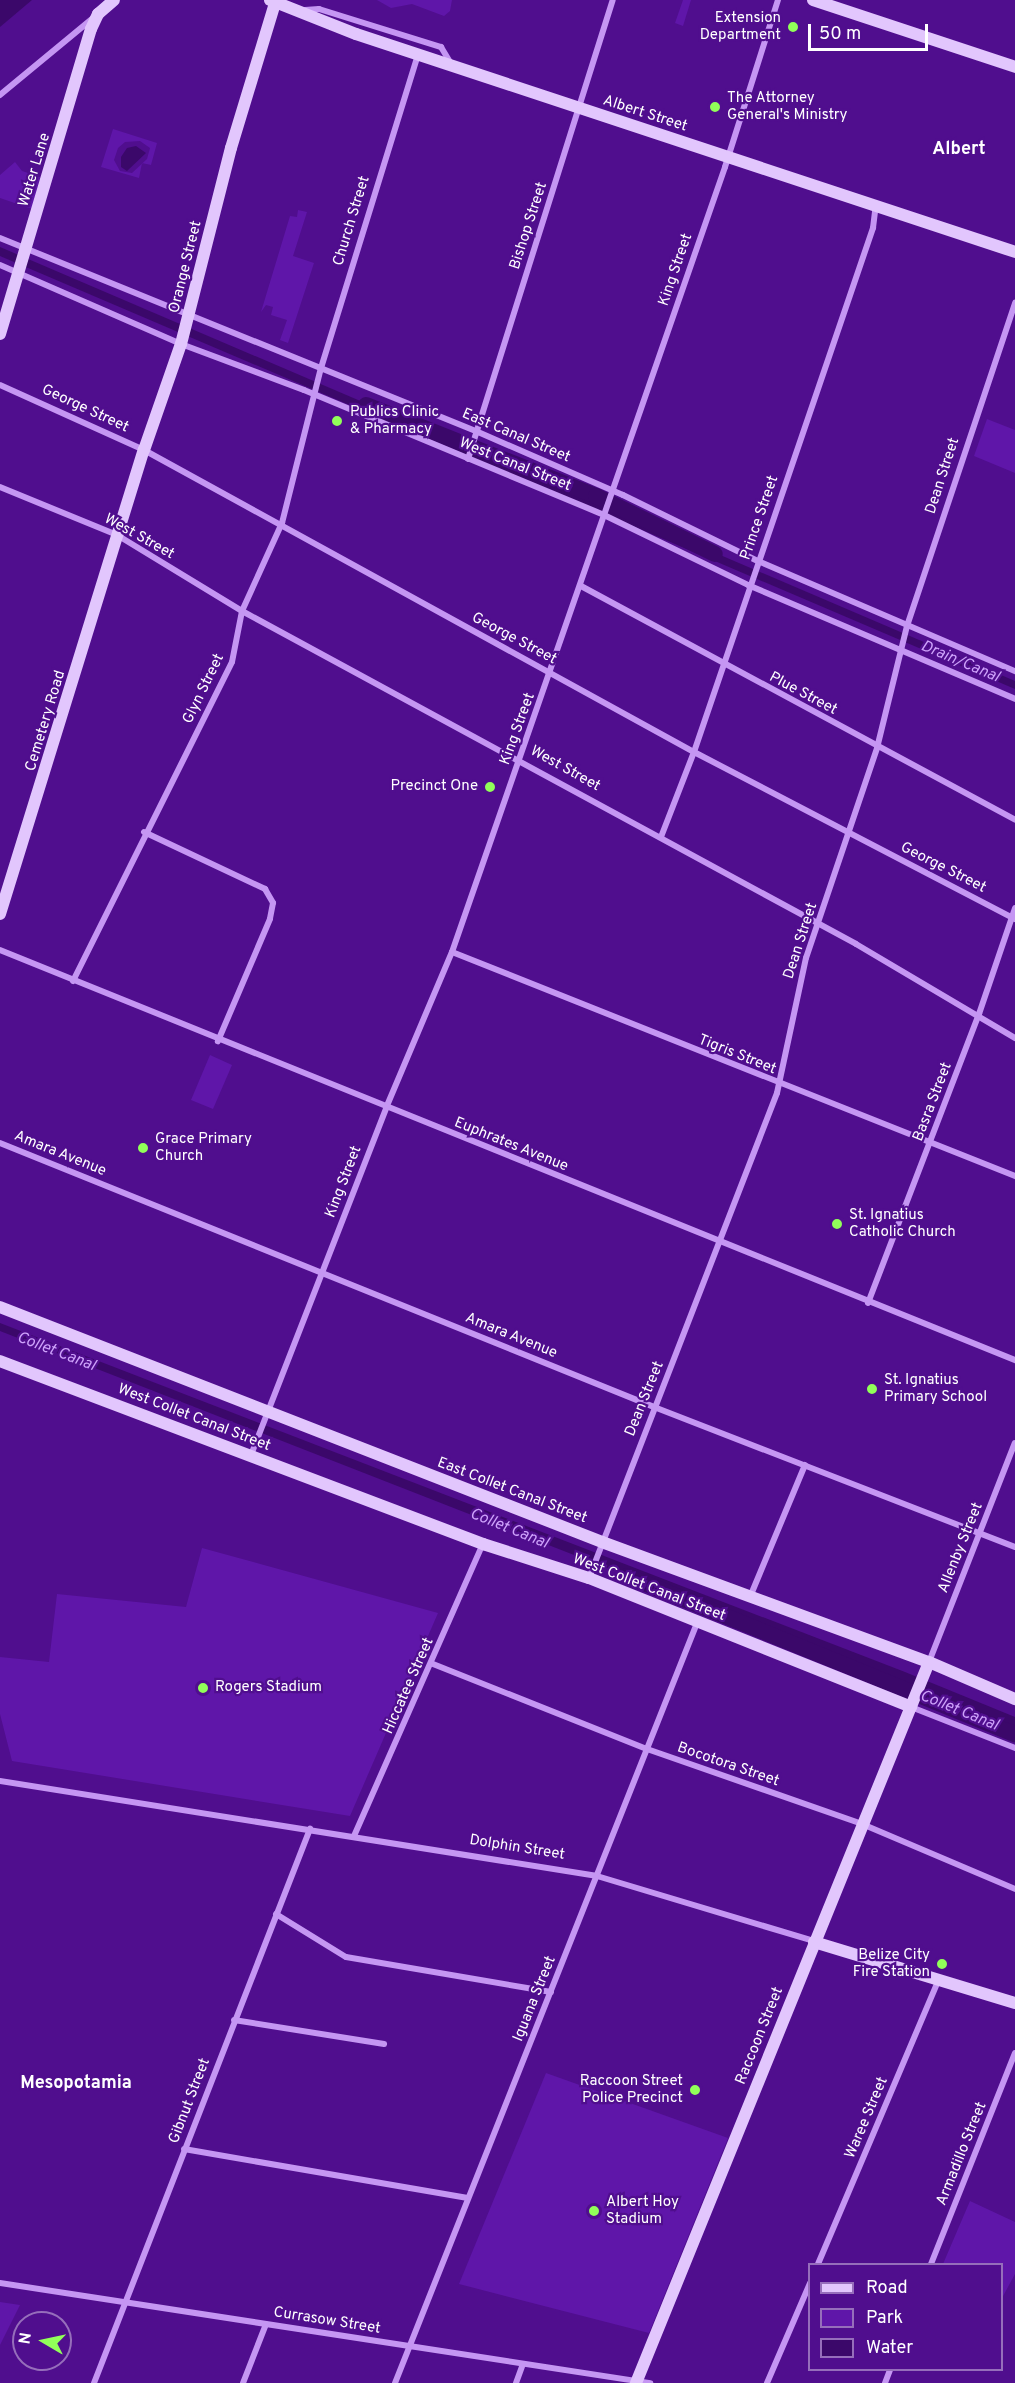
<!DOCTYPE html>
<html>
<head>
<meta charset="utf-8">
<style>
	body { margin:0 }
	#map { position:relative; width:1015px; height:2383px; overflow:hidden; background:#500e8e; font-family:Overpass,sans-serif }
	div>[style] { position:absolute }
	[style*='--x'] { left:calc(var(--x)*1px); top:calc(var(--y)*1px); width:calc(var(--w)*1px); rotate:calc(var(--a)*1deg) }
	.green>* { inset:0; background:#5f16a9 }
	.water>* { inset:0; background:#3b086a }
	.canal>* { height:16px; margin:-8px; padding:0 8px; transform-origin:8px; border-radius:8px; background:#3b086a }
	.street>* { height:6px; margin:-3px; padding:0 3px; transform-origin:3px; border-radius:3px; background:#c596f3 }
	.secondary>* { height:12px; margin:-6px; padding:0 6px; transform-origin:6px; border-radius:6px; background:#e2c6fd }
	.dots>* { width:16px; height:16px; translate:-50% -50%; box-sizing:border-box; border:3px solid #500e8e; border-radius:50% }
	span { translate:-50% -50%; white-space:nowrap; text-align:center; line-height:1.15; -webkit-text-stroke:4.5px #500e8e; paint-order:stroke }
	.poi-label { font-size:15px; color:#fff }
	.right { translate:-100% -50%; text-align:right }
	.left { translate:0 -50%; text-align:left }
	.street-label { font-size:15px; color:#fff }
	.water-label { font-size:16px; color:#cea2fb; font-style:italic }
	.quarter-label { font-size:18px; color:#fff; font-weight:700 }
	.legend { position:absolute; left:808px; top:2263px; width:195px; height:108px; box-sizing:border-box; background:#500e8e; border:2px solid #966ebb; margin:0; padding:8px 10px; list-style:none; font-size:18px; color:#fff }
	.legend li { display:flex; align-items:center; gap:12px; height:30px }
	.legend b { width:30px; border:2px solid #966ebb }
	.north { position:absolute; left:12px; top:2311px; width:60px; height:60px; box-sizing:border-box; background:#500e8e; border:2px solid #966ebb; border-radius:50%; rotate:279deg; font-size:16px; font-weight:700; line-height:24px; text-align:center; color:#fff }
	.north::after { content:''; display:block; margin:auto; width:21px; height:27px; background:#91ff59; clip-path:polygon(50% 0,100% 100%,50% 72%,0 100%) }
	.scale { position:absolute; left:808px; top:24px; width:120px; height:27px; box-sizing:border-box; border:3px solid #fff; border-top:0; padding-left:8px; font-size:18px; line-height:21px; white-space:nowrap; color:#fff; -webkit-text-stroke:4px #500e8e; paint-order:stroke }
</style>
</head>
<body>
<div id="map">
	<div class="green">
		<i style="clip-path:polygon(377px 0,452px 0,450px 11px,444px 16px,412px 4px,391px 8px)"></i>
		<i style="clip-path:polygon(683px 0,691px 0,683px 26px,675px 23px)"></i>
		<i style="clip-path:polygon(evenodd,113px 129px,157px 143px,151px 165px,142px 163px,139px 178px,101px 167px,113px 129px,140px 141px,150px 148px,147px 159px,132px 173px,120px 171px,114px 160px,118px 148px,125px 142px,140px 141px)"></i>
		<i style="clip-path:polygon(15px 162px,22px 171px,40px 177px,32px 209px,0 198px,0 175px)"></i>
		<i style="clip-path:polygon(298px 210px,307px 212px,293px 256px,314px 263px,288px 343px,280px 340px,287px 320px,271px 315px,273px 307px,266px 305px,261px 312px,290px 216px,297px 217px)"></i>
		<i style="clip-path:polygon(987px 419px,1015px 430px,1015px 473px,974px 456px)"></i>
		<i style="clip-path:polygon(210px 1055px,232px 1065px,213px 1109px,191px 1100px)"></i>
		<i style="clip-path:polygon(202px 1548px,438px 1613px,350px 1816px,12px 1761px,0 1714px,0 1657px,49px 1662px,57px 1594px,186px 1607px)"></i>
		<i style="clip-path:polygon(546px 2073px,728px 2138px,649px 2333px,459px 2284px)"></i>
		<i style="clip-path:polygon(970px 2201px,1015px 2222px,1015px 2274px,1002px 2298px,1002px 2264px,943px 2264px)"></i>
		<i style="clip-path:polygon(0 2302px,20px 2305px,0 2345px)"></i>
	</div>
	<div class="water">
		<i style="clip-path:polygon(0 0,32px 0,0 27px)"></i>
		<i style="clip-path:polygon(136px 146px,146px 153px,127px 171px,121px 167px,121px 157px,127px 148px)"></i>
		<i style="clip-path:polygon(0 247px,1015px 681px,1015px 689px,0 256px)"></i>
		<i style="clip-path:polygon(0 1323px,905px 1672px,1015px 1717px,1015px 1727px,0 1331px)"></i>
	</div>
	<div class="canal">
		<i style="--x:366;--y:405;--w:247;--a:21.6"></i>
		<i style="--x:596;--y:496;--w:132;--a:26"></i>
		<i style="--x:627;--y:1576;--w:419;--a:22.2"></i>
	</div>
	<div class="street">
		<i style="--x:305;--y:10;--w:14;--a:-4"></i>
		<i style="--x:319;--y:9;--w:128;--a:17.3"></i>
		<i style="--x:441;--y:47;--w:21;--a:59"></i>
		<i style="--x:0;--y:95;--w:121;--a:-39.6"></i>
		<i style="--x:0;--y:238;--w:516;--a:22.09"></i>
		<i style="--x:478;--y:432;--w:158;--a:23.5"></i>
		<i style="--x:623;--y:495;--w:150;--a:26.1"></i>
		<i style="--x:758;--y:561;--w:280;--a:23.2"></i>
		<i style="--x:0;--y:265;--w:197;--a:23.6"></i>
		<i style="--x:181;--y:344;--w:131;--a:20.5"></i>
		<i style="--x:304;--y:390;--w:325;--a:22.6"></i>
		<i style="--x:604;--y:515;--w:160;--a:25.9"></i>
		<i style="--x:748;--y:585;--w:290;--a:23.1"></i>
		<i style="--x:0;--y:385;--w:158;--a:24.3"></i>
		<i style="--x:144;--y:450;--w:627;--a:28.77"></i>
		<i style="--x:694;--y:752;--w:362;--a:27.5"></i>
		<i style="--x:468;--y:459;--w:481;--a:-72.5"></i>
		<i style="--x:0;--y:487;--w:126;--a:22.3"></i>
		<i style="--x:117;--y:535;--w:146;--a:31.3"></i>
		<i style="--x:242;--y:611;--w:698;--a:28.47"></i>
		<i style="--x:856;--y:944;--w:185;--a:30.6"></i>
		<i style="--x:581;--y:586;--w:493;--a:28.3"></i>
		<i style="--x:144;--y:832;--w:134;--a:25.2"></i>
		<i style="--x:265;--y:889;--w:16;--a:60"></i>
		<i style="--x:273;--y:903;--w:16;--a:101"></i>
		<i style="--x:270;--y:919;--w:133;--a:113.1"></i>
		<i style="--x:661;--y:837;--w:91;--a:-68.8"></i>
		<i style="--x:694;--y:752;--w:554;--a:-71.14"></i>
		<i style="--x:873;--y:228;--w:23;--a:-83"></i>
		<i style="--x:0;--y:950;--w:1095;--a:22"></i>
		<i style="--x:452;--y:952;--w:606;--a:21.7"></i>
		<i style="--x:73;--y:981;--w:356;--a:-63.5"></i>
		<i style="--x:232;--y:662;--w:52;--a:-78.9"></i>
		<i style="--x:242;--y:611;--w:97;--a:-65.6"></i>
		<i style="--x:282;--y:523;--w:160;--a:-75.9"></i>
		<i style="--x:321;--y:368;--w:328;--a:-72.8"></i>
		<i style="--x:0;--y:1143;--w:705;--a:21.98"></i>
		<i style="--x:654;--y:1407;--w:387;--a:21.2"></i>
		<i style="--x:868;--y:1303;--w:310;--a:-69"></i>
		<i style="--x:979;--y:1014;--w:112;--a:-71.2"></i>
		<i style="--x:251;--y:1455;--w:372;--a:-68.7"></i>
		<i style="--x:386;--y:1108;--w:169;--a:-67.1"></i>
		<i style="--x:452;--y:952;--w:831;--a:-70.82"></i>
		<i style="--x:725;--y:167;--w:175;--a:-72.4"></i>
		<i style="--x:589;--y:1578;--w:520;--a:-68.81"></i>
		<i style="--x:777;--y:1093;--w:138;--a:-77.9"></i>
		<i style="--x:806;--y:958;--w:222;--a:-71.3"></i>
		<i style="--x:877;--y:748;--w:126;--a:-76.2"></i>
		<i style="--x:907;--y:626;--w:341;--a:-71.5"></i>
		<i style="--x:750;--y:1597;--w:143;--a:-67.4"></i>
		<i style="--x:929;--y:1662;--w:235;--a:-68.6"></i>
		<i style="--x:433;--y:1664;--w:230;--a:21.7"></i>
		<i style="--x:647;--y:1749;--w:228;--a:19.2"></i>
		<i style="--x:862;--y:1824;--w:166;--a:23"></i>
		<i style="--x:911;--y:1707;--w:112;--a:21.5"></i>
		<i style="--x:0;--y:1781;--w:605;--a:9.04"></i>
		<i style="--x:597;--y:1876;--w:227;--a:16.7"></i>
		<i style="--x:354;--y:1836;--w:319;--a:-66.2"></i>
		<i style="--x:276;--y:1914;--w:82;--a:31.6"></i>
		<i style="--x:346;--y:1957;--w:208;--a:9.7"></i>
		<i style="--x:234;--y:2020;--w:152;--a:9.1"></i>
		<i style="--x:184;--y:2149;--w:288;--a:9.8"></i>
		<i style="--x:818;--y:2264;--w:307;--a:-67"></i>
		<i style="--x:931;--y:2264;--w:227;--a:-68.3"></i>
		<i style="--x:0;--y:2283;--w:658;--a:8.75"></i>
		<i style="--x:94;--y:2383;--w:595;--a:-68.7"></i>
		<i style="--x:243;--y:2383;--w:63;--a:-68.7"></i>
		<i style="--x:395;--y:2383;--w:818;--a:-68.33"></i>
		<i style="--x:516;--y:2383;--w:20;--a:-70"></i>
		<i style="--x:767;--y:2383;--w:109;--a:-66.7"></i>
		<i style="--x:885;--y:2383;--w:14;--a:-69"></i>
	</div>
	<div class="secondary">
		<i style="--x:270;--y:0;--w:92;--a:21.6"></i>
		<i style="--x:356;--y:34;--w:694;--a:18.3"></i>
		<i style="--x:813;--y:0;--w:213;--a:18.3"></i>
		<i style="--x:0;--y:334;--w:318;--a:-73.4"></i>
		<i style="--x:91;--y:29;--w:17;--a:-65"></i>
		<i style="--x:98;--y:14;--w:21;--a:-41"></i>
		<i style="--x:0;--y:914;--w:486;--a:-72.8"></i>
		<i style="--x:144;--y:450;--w:112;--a:-70.8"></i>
		<i style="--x:181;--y:344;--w:202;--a:-75.7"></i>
		<i style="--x:231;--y:148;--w:152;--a:-73.1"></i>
		<i style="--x:0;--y:1307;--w:646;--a:21.32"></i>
		<i style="--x:602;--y:1542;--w:348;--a:20.2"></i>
		<i style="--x:929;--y:1662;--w:94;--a:23.3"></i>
		<i style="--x:0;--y:1361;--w:517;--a:20.75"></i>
		<i style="--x:483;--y:1544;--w:111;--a:17.8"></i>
		<i style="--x:589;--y:1578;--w:347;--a:21.8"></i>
		<i style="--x:814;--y:1942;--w:210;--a:16.9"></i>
		<i style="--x:636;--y:2383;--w:778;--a:-67.88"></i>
	</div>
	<div class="dots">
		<i style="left:793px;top:27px;background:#91ff59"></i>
		<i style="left:715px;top:107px;background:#91ff59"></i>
		<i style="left:337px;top:421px;background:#91ff59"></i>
		<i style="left:490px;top:787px;background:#91ff59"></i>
		<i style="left:143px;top:1148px;background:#91ff59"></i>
		<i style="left:837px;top:1224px;background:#91ff59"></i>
		<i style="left:872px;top:1389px;background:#91ff59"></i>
		<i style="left:203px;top:1688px;background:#91ff59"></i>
		<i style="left:942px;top:1964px;background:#91ff59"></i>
		<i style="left:695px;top:2090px;background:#91ff59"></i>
		<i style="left:594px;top:2211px;background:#91ff59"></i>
	</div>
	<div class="poi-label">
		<span class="right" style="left:781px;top:27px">Extension<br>Department</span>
		<span class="left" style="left:727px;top:107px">The Attorney<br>General's Ministry</span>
		<span class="left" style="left:350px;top:421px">Publics Clinic<br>&amp; Pharmacy</span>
		<span class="right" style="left:478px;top:787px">Precinct One</span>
		<span class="left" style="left:155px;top:1148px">Grace Primary<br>Church</span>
		<span class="left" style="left:849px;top:1224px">St. Ignatius<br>Catholic Church</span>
		<span class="left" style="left:884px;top:1389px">St. Ignatius<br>Primary School</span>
		<span class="left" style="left:215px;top:1688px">Rogers Stadium</span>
		<span class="right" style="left:930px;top:1964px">Belize City<br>Fire Station</span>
		<span class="right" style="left:683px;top:2090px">Raccoon Street<br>Police Precinct</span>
		<span class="left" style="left:606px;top:2211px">Albert Hoy<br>Stadium</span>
	</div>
	<div class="street-label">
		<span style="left:645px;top:114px;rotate:18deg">Albert Street</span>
		<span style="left:35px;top:170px;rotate:-73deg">Water Lane</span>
		<span style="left:352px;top:221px;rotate:-73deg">Church Street</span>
		<span style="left:529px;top:226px;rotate:-72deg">Bishop Street</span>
		<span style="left:186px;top:267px;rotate:-76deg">Orange Street</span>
		<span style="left:676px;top:270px;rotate:-71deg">King Street</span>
		<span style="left:85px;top:409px;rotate:25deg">George Street</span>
		<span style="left:516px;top:436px;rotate:23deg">East Canal Street</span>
		<span style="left:515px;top:465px;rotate:22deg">West Canal Street</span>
		<span style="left:943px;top:476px;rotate:-72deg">Dean Street</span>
		<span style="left:760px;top:518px;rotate:-71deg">Prince Street</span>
		<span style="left:139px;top:537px;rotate:29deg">West Street</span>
		<span style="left:514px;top:639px;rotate:28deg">George Street</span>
		<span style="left:204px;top:689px;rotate:-64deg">Glyn Street</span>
		<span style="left:803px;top:694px;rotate:28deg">Plue Street</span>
		<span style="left:46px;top:721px;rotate:-73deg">Cemetery Road</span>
		<span style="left:518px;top:729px;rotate:-70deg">King Street</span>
		<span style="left:565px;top:769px;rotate:29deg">West Street</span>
		<span style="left:943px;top:868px;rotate:27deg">George Street</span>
		<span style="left:801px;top:941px;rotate:-72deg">Dean Street</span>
		<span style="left:737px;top:1055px;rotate:22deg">Tigris Street</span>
		<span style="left:933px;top:1102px;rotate:-69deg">Basra Street</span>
		<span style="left:511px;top:1145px;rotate:22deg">Euphrates Avenue</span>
		<span style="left:60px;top:1154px;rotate:22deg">Amara Avenue</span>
		<span style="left:344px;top:1182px;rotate:-69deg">King Street</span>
		<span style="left:511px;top:1336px;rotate:22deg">Amara Avenue</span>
		<span style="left:645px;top:1399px;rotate:-68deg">Dean Street</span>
		<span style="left:194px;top:1418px;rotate:21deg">West Collet Canal Street</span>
		<span style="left:512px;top:1491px;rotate:21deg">East Collet Canal Street</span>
		<span style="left:961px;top:1548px;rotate:-68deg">Allenby Street</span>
		<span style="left:649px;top:1588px;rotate:21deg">West Collet Canal Street</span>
		<span style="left:409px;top:1686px;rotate:-66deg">Hiccatee Street</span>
		<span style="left:728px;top:1765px;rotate:19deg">Bocotora Street</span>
		<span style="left:517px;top:1848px;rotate:9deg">Dolphin Street</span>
		<span style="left:535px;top:1999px;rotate:-68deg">Iguana Street</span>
		<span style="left:760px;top:2036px;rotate:-68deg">Raccoon Street</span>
		<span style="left:190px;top:2101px;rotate:-69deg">Gibnut Street</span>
		<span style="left:867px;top:2118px;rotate:-67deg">Waree Street</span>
		<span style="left:962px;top:2154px;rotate:-68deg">Armadillo Street</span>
		<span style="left:327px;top:2321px;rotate:9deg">Currasow Street</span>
	</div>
	<div class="water-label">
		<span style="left:960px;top:662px;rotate:23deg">Drain/Canal</span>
		<span style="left:56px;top:1352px;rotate:21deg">Collet Canal</span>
		<span style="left:509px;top:1529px;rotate:22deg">Collet Canal</span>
		<span style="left:959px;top:1711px;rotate:22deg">Collet Canal</span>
	</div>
	<div class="quarter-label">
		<span style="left:959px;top:150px">Albert</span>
		<span style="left:76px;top:2084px">Mesopotamia</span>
	</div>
	<ul class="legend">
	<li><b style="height:8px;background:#e2c6fd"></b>Road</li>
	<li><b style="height:16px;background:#5f16a9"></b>Park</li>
	<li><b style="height:16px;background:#3b086a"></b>Water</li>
	</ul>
	<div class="north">N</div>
	<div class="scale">50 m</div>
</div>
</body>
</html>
